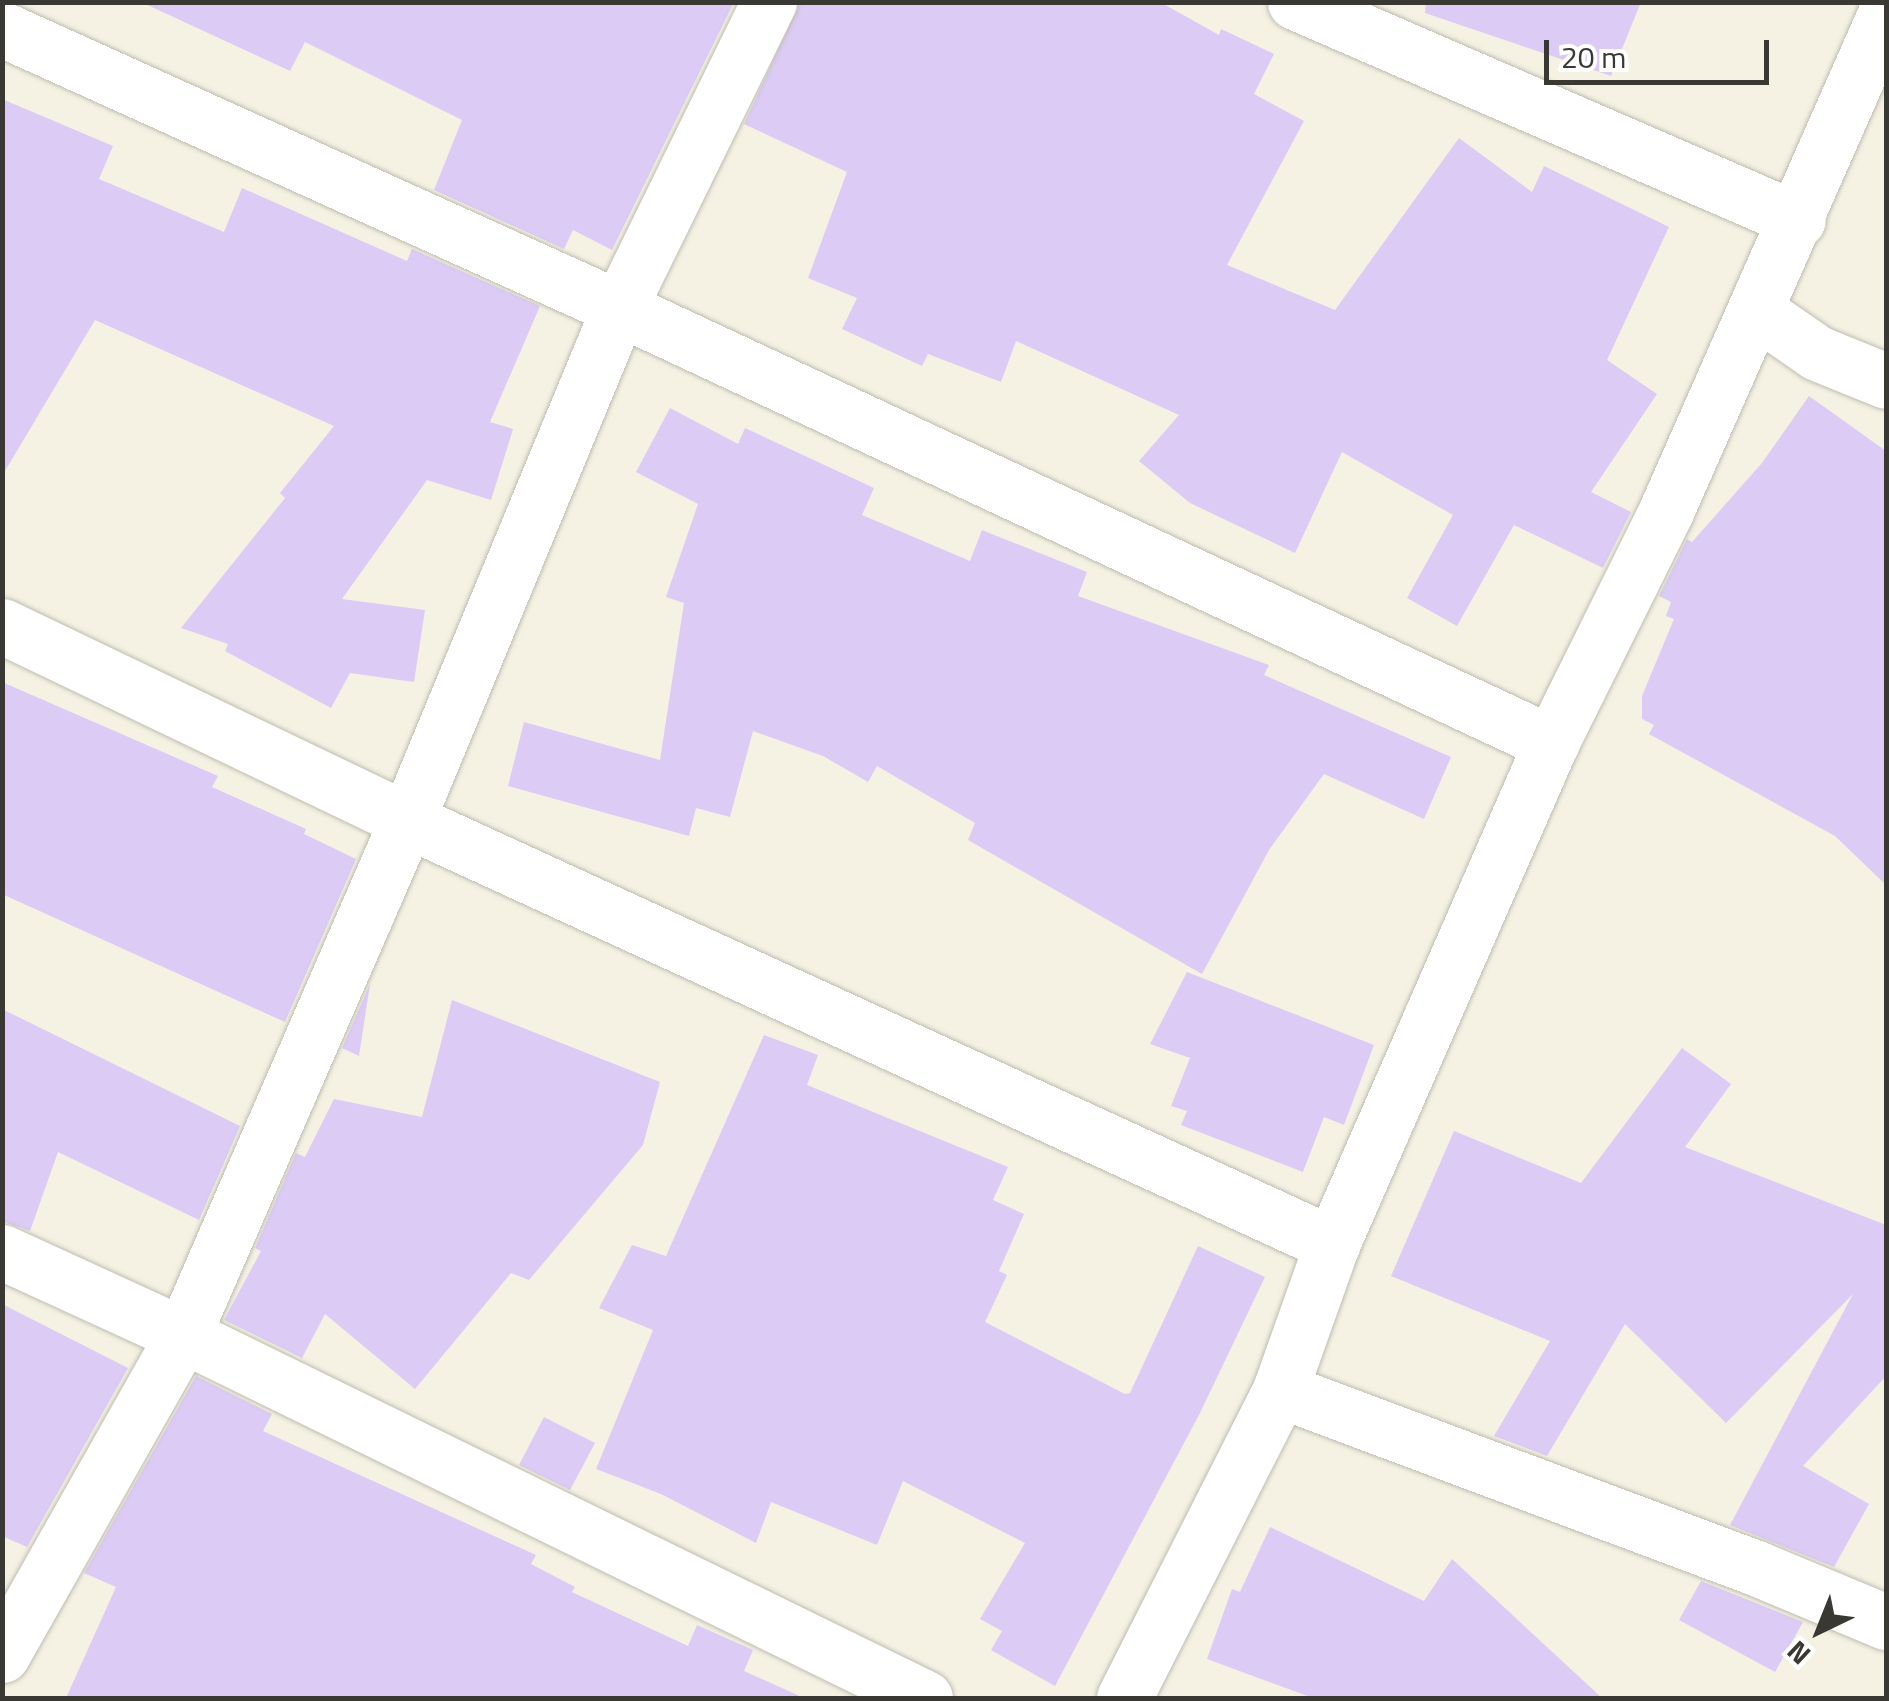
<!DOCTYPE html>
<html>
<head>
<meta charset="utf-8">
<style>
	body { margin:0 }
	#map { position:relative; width:1889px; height:1701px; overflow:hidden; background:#f5f2e4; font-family:"Titillium Web",sans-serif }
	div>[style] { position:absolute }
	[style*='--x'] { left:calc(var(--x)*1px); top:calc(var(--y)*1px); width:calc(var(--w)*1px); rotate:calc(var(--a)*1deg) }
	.building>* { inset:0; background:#dccbf5 }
	.roads { filter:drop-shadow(0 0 2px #bfbcaf) drop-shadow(0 0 2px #bfbcaf) }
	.minor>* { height:55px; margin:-27.5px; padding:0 27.5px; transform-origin:27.5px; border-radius:27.5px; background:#fff }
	span { translate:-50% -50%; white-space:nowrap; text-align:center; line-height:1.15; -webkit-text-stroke:8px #fff; paint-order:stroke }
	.frame { position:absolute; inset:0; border:5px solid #393832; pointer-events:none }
	.north { position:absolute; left:1769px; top:1581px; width:100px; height:100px; -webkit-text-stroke:8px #fff; paint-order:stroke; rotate:223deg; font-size:28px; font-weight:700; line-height:40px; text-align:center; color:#393832 }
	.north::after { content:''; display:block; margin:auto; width:35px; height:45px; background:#393832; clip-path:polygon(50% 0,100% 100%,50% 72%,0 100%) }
	.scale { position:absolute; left:1544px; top:40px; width:225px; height:45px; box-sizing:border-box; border:5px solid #393832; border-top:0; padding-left:12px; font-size:30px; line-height:35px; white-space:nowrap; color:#393832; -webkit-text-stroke:8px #fff; paint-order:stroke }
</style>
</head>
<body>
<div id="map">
	<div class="building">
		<i style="clip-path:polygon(141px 2px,734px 2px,612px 250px,573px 230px,564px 249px,434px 190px,462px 120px,305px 42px,290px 71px)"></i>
		<i style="clip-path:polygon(800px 2px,1160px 2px,1219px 35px,1221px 29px,1274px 54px,1254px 94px,1304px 121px,1227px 265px,1335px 310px,1459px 138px,1532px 192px,1544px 166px,1669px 227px,1607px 360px,1657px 394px,1591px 492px,1631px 512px,1603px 568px,1514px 525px,1457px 626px,1407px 598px,1453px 515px,1342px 452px,1295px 553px,1190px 503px,1139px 461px,1179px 415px,1016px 341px,1001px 382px,928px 354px,922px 366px,842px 329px,857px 298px,808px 278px,847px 172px,744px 124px)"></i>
		<i style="clip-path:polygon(1426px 2px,1641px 2px,1611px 76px,1425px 13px)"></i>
		<i style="clip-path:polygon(2px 99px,113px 146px,99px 179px,224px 232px,242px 188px,407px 261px,412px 249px,540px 306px,490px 422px,513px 429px,491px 500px,427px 480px,342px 599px,425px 610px,414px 682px,350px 673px,331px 708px,225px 651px,228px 644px,181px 628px,285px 498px,280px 493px,334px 426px,95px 320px,2px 476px)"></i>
		<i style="clip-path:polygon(1809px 396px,1886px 451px,1886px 885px,1835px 836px,1649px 734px,1654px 725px,1642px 719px,1642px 696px,1674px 619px,1666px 616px,1671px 602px,1659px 596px,1687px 539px,1692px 542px,1762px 463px)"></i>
		<i style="clip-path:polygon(670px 408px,738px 444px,745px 428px,874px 488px,862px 515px,970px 561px,982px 530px,1087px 572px,1078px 596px,1269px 665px,1264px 675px,1451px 757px,1424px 819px,1324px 774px,1269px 850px,1202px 974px,968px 840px,975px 823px,877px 766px,868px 782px,823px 756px,753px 731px,730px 817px,696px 808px,689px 836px,508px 786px,524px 722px,660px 760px,684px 603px,666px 597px,698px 504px,636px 472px)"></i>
		<i style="clip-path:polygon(2px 682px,218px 776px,212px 787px,306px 829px,304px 834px,356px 859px,285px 1022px,2px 894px)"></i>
		<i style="clip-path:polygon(1187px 972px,1374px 1045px,1344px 1125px,1324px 1117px,1303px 1172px,1181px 1125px,1187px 1111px,1171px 1106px,1190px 1058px,1150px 1044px)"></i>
		<i style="clip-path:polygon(370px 984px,359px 1056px,342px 1048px)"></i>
		<i style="clip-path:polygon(452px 1000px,660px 1082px,643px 1145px,529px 1280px,511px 1273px,415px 1389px,325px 1314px,302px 1358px,224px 1320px,261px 1251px,255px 1248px,296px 1153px,305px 1157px,334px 1099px,422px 1117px)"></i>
		<i style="clip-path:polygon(2px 1009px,240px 1126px,199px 1220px,58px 1152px,30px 1231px,2px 1221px)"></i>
		<i style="clip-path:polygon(764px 1035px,818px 1055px,807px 1085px,1008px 1167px,993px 1200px,1024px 1214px,999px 1271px,1007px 1275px,985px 1322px,1125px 1394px,1130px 1393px,1198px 1246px,1265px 1277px,1200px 1413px,1055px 1686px,991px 1650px,1002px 1631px,980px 1619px,1025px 1543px,903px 1481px,877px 1545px,771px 1502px,756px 1543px,661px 1494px,596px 1469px,653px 1330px,599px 1308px,632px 1245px,666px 1256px)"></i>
		<i style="clip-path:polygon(1682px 1048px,1731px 1084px,1685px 1147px,1886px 1225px,1886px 1376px,1803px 1466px,1869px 1504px,1834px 1567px,1730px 1525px,1853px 1294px,1726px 1423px,1625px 1324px,1547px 1456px,1494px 1436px,1550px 1341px,1391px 1276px,1454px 1131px,1581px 1183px)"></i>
		<i style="clip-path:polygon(2px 1304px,128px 1368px,27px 1547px,2px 1536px)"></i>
		<i style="clip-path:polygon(196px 1376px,272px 1414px,263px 1431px,536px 1555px,531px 1564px,575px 1587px,572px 1592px,688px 1646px,697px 1625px,753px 1650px,744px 1671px,804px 1698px,66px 1698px,116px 1587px,84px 1573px)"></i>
		<i style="clip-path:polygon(544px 1417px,595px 1443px,570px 1490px,519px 1465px)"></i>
		<i style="clip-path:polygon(1270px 1527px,1424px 1601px,1452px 1559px,1602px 1698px,1313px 1698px,1207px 1659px,1232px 1589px,1240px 1592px)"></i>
		<i style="clip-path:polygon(1701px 1581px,1803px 1622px,1775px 1672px,1679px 1620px)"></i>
	</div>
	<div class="roads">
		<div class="minor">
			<i style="--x:1295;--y:2;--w:548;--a:23.43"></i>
			<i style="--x:2;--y:29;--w:677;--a:24.33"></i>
			<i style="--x:619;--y:308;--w:1029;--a:25.02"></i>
			<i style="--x:1755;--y:310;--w:75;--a:34.7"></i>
			<i style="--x:1817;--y:353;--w:74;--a:22.1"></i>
			<i style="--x:2;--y:626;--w:449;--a:25.6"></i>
			<i style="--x:407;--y:820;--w:1018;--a:24.63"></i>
			<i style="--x:2;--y:1252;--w:199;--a:24.6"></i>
			<i style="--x:183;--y:1335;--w:826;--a:26.07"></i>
			<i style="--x:1280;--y:1390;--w:508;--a:20.5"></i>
			<i style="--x:1756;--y:1568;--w:141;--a:22.6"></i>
			<i style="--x:2;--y:1655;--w:368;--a:-60.5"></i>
			<i style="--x:183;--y:1335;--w:562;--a:-66.49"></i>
			<i style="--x:407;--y:820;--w:554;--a:-67.51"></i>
			<i style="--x:619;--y:308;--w:341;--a:-63.9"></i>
			<i style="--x:1124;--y:1698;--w:345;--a:-63.1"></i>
			<i style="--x:1280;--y:1390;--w:155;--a:-70.4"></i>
			<i style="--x:1332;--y:1244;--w:547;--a:-66.39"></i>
			<i style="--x:1551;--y:743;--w:259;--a:-63.6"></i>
			<i style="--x:1666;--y:511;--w:545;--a:-66.21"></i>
		</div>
	</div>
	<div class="frame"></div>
	<div class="north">N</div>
	<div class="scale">20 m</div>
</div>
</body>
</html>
